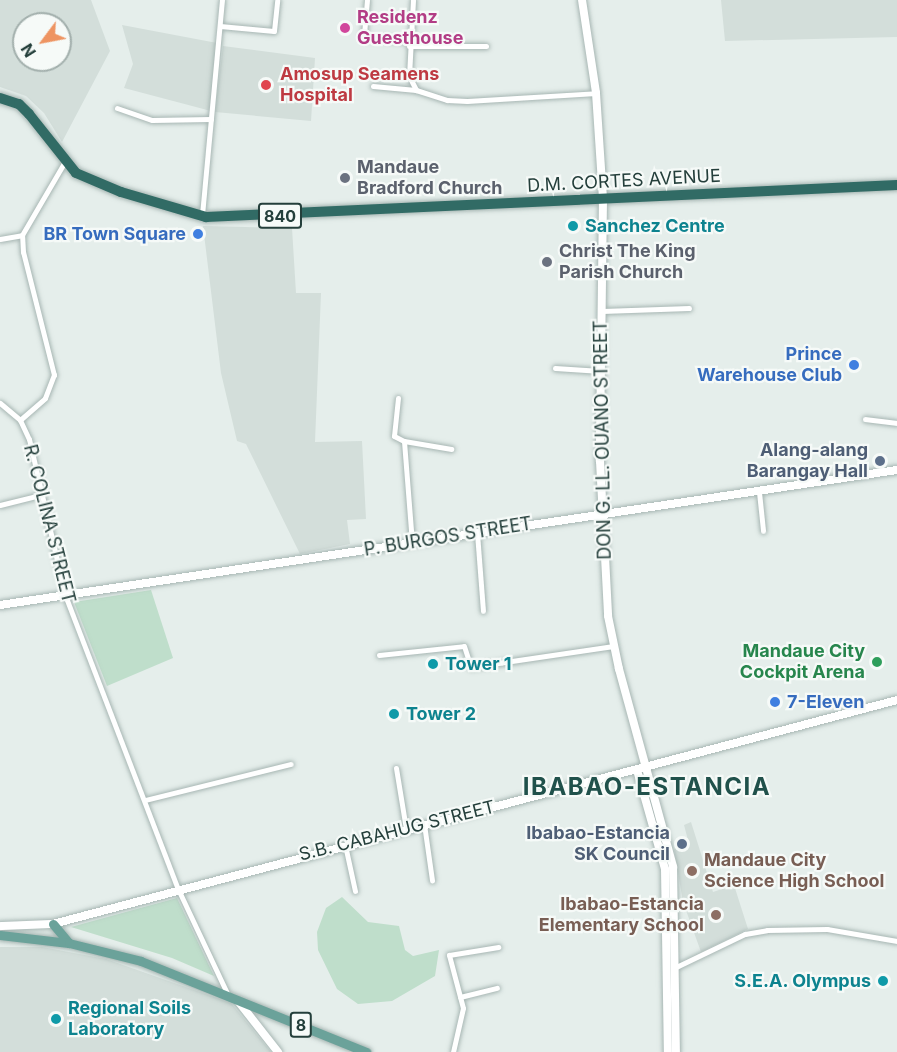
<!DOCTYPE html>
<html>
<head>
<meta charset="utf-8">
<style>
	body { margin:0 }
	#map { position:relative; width:897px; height:1052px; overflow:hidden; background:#e5eeeb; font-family:Inter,sans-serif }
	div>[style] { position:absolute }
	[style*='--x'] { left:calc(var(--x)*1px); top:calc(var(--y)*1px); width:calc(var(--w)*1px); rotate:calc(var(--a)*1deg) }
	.built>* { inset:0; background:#d3deda }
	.green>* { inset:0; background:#bfdecb }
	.roads { filter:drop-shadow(0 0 2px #a7b6b3) drop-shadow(0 0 2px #a7b6b3) }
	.street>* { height:5px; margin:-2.5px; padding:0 2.5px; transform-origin:2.5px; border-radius:2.5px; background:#fff }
	.secondary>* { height:8px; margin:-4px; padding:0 4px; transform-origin:4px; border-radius:4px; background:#fff }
	.primary>* { height:9px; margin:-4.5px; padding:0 4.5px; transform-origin:4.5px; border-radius:4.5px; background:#6ba29a }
	.highway>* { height:10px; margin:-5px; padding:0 5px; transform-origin:5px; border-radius:5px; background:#316b65 }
	.dots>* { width:16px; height:16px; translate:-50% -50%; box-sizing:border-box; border:3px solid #f6faf8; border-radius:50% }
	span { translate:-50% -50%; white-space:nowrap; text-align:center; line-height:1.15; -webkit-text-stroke:4.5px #f6faf8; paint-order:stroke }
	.shield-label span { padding:2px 4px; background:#f6faf8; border:2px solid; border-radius:4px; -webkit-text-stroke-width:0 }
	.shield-label { font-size:16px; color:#243f3b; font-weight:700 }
	.hotel-label { font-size:18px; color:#b23c85; font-weight:700 }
	.left { translate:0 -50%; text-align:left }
	.health-label { font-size:18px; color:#be3a42; font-weight:700 }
	.worship-label { font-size:18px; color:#5b616d; font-weight:700 }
	.street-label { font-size:18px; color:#243f3b }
	.culture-label { font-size:18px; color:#0d838f; font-weight:700 }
	.right { translate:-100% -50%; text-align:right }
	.shop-label { font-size:18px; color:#366cbe; font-weight:700 }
	.service-label { font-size:18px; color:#4e5e75; font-weight:700 }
	.leisure-label { font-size:18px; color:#27864d; font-weight:700 }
	.education-label { font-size:18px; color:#785e54; font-weight:700 }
	.district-label { font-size:24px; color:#20514b; font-weight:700; letter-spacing:1.5px }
	.north { position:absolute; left:12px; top:12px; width:60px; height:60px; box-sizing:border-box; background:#f6faf8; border:2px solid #a2afac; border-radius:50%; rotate:238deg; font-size:16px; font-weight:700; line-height:24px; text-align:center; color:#243f3b }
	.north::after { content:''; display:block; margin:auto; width:21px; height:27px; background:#ee9462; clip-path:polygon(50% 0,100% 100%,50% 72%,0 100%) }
</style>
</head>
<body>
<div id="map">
	<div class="built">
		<i style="clip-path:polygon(evenodd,0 0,91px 0,110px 51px,62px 142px,44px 113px,26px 96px,0 87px,0 0,24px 24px,60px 24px,60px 60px,24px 60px,24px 24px)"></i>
		<i style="clip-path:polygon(721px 0,897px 0,897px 37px,725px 41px)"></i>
		<i style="clip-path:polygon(122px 25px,217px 43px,211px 111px,124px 88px,133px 64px)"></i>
		<i style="clip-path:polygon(223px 46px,315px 58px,311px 121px,215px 112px)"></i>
		<i style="clip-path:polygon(203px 226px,292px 228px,296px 293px,321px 293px,315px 442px,362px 441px,366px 519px,347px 520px,350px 544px,300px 554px,246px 444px,237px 441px,221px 373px)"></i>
		<i style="clip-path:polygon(691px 822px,713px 892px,734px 885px,748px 929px,701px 952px,683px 902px,674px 849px,689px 844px,684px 825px)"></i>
		<i style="clip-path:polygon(0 947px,42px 947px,106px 959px,231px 1003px,271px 1052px,0 1052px)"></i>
	</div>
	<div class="green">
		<i style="clip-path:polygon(151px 590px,173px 658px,107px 686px,74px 602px)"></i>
		<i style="clip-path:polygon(342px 897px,368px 922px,399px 926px,405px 950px,413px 956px,439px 950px,435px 976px,392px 1001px,358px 1004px,337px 989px,318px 950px,317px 932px,326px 908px)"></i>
		<i style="clip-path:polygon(177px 898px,214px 976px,172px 958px,71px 927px)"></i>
	</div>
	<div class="roads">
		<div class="street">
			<i style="--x:367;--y:0;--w:37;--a:95"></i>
			<i style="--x:364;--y:37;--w:46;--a:5"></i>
			<i style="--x:413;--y:0;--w:76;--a:93"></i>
			<i style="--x:409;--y:76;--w:16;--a:63"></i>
			<i style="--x:416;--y:90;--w:33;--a:18"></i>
			<i style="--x:447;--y:100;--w:20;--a:3"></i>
			<i style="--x:467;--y:101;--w:129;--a:-3.5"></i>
			<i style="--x:220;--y:26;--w:54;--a:5.3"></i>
			<i style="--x:274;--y:31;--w:31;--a:-84"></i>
			<i style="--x:409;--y:46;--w:77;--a:0"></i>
			<i style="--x:373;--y:86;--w:43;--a:5.3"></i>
			<i style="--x:117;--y:108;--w:37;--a:19"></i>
			<i style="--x:152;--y:120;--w:59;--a:-1"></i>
			<i style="--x:202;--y:215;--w:216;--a:-84.7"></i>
			<i style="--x:0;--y:239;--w:22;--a:-10"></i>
			<i style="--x:602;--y:311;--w:87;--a:-2"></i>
			<i style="--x:555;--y:368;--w:46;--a:3.7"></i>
			<i style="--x:398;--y:398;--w:38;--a:96"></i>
			<i style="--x:394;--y:436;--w:11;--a:27"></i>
			<i style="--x:0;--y:403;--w:26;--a:40"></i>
			<i style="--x:20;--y:420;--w:21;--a:65"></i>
			<i style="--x:29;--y:439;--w:160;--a:77"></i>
			<i style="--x:65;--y:595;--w:315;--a:69"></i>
			<i style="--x:178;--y:889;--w:115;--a:64.8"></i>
			<i style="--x:865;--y:419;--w:32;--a:7"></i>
			<i style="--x:20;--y:420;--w:33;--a:-41"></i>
			<i style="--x:45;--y:398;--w:25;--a:-69"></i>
			<i style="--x:54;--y:375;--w:127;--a:-104.1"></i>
			<i style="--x:23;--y:252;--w:17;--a:-93"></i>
			<i style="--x:22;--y:235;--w:83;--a:-59.7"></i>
			<i style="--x:759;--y:492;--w:39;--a:84"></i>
			<i style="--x:0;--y:505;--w:41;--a:-14"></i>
			<i style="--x:477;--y:533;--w:78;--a:85.6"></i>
			<i style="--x:412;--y:543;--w:102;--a:-94.5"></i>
			<i style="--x:404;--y:441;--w:48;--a:9.7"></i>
			<i style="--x:379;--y:655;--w:85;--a:-6"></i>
			<i style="--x:464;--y:646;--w:22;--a:72"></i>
			<i style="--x:471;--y:667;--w:144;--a:-8.4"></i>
			<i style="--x:396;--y:768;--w:62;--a:80.7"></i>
			<i style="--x:145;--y:800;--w:150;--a:-13.9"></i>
			<i style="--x:424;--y:824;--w:57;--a:81.9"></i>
			<i style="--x:345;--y:845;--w:47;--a:77.7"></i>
			<i style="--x:674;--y:968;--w:79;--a:-25.6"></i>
			<i style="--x:745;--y:934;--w:22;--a:-10"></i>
			<i style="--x:767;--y:930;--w:60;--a:-1"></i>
			<i style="--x:827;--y:929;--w:71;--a:9.7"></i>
			<i style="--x:460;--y:997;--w:38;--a:-14"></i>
			<i style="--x:453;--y:1052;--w:45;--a:-77.2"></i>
			<i style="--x:463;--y:1008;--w:55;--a:-104.8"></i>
			<i style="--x:449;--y:955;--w:50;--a:-9.3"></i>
		</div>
		<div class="secondary">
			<i style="--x:582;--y:0;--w:94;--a:81.4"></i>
			<i style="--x:596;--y:93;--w:105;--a:86.2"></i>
			<i style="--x:603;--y:198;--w:263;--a:90.7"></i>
			<i style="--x:600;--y:461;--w:155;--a:87"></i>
			<i style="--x:608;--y:616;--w:54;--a:78.3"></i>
			<i style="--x:619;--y:669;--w:205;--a:74.7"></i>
			<i style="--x:673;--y:867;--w:185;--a:89.1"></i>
			<i style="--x:0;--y:605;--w:907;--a:-8.56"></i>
			<i style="--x:637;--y:770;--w:103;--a:74.2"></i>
			<i style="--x:665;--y:869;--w:183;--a:89.1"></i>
			<i style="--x:0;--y:926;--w:53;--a:-2.2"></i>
			<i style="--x:53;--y:924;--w:873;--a:-14.86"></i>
			<i style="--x:238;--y:1001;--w:65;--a:51.9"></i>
		</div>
		<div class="primary">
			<i style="--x:53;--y:924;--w:25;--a:50"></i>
			<i style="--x:0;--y:935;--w:69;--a:6.6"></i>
			<i style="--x:69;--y:943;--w:74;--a:14"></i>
			<i style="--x:141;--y:961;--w:243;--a:22"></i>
		</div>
		<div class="highway">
			<i style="--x:0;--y:98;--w:20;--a:18"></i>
			<i style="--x:19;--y:104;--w:14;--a:45"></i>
			<i style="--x:29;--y:114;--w:75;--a:51.5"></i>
			<i style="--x:76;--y:173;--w:49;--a:22.9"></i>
			<i style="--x:121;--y:192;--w:89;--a:16.4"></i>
			<i style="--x:206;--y:217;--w:692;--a:-2.65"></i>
		</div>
	</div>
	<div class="dots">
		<i style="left:345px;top:28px;background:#d1479c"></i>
		<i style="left:266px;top:85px;background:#e0444e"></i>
		<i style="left:345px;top:178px;background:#6b7280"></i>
		<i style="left:573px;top:226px;background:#0f9aa8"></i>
		<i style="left:198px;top:234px;background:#3f7fe0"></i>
		<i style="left:547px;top:262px;background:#6b7280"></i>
		<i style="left:854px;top:365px;background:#3f7fe0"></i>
		<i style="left:880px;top:461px;background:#5c6f8a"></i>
		<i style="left:877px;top:662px;background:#2e9e5b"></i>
		<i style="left:433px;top:664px;background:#0f9aa8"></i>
		<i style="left:775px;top:702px;background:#3f7fe0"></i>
		<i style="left:394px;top:714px;background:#0f9aa8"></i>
		<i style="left:682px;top:844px;background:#5c6f8a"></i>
		<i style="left:692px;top:871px;background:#8d6e63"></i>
		<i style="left:716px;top:915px;background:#8d6e63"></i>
		<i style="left:883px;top:981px;background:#0f9aa8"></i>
		<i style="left:56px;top:1019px;background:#0f9aa8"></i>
	</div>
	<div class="shield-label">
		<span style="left:280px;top:216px">840</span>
		<span style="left:301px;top:1025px">8</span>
	</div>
	<div class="hotel-label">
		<span class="left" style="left:357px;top:28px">Residenz<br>Guesthouse</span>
	</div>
	<div class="health-label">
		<span class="left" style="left:280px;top:85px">Amosup Seamens<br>Hospital</span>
	</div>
	<div class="worship-label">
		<span class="left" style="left:357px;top:178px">Mandaue<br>Bradford Church</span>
		<span class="left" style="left:559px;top:262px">Christ The King<br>Parish Church</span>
	</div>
	<div class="street-label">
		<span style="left:624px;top:181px;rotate:-3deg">D.M. CORTES AVENUE</span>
		<span style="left:603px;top:440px;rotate:-91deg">DON G. LL. OUANO STREET</span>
		<span style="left:49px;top:524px;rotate:76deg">R. COLINA STREET</span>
		<span style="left:448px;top:537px;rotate:-9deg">P. BURGOS STREET</span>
		<span style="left:397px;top:831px;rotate:-14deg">S.B. CABAHUG STREET</span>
	</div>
	<div class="culture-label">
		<span class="left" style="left:585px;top:226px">Sanchez Centre</span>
		<span class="left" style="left:445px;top:664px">Tower 1</span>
		<span class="left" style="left:406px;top:714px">Tower 2</span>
		<span class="right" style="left:871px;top:981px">S.E.A. Olympus</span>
		<span class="left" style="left:68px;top:1019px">Regional Soils<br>Laboratory</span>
	</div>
	<div class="shop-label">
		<span class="right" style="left:186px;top:234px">BR Town Square</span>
		<span class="right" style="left:842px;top:365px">Prince<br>Warehouse Club</span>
		<span class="left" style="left:787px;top:702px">7-Eleven</span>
	</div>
	<div class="service-label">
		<span class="right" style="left:868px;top:461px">Alang-alang<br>Barangay Hall</span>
		<span class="right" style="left:670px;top:844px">Ibabao-Estancia<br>SK Council</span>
	</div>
	<div class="leisure-label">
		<span class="right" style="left:865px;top:662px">Mandaue City<br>Cockpit Arena</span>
	</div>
	<div class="education-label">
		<span class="left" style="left:704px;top:871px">Mandaue City<br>Science High School</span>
		<span class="right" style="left:704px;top:915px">Ibabao-Estancia<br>Elementary School</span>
	</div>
	<div class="district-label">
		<span style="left:647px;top:787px">IBABAO-ESTANCIA</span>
	</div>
	<div class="north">N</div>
</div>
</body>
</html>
